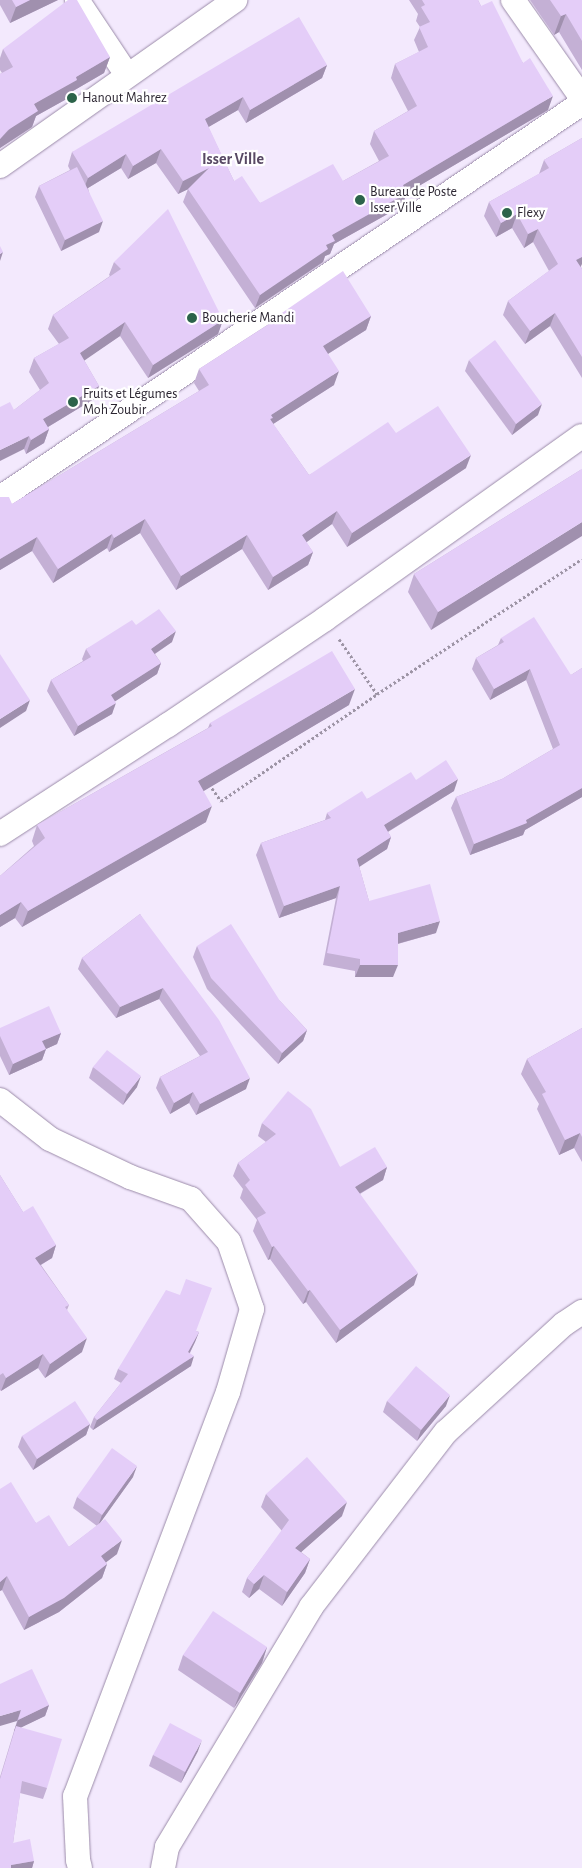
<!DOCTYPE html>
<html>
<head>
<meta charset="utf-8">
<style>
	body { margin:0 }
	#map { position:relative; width:582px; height:1868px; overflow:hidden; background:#f3e9fd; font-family:"Alegreya Sans",sans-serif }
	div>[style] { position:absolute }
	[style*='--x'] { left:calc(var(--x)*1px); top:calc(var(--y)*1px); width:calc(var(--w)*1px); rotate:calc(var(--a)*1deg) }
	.path>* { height:3px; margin-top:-1.5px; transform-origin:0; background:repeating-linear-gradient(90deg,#9d94a5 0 2.5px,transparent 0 5px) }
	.roads { filter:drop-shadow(0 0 1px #9b8ba9) drop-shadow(0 0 1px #9b8ba9) }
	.minor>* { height:24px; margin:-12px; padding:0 12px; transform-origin:12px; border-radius:12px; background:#fff }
	.wall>* { inset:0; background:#c4b0d5 }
	.shaded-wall>* { inset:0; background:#a090ae }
	.building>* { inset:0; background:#e4cdf8 }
	.dots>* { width:14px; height:14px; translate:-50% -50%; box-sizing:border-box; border:2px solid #fff; border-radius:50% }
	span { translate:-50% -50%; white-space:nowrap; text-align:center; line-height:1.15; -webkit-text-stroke:4.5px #fff; paint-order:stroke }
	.poi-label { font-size:14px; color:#2c2632 }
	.left { translate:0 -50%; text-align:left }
	.quarter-label { font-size:16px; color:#584964; font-weight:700 }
</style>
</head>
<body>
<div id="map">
	<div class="path">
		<i style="--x:339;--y:639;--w:67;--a:55.4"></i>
		<i style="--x:377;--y:694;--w:245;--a:-33.4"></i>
		<i style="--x:209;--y:784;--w:21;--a:55"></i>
		<i style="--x:221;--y:801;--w:189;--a:-34.4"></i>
	</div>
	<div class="roads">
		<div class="minor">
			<i style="--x:77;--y:0;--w:90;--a:56.3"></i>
			<i style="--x:513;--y:0;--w:120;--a:54.9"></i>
			<i style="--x:0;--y:166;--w:288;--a:-35.2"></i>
			<i style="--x:0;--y:498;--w:703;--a:-34.16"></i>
			<i style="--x:0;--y:834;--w:200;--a:-33"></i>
			<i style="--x:168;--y:725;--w:189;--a:-34"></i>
			<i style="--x:325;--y:619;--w:315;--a:-35.5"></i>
			<i style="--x:0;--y:1100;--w:63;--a:38"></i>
			<i style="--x:50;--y:1139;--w:89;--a:25.4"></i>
			<i style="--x:130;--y:1177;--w:65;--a:19.8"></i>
			<i style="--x:191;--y:1199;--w:57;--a:48.5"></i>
			<i style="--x:229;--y:1242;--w:71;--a:71.1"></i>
			<i style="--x:252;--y:1309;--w:86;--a:106.1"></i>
			<i style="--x:228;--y:1392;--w:432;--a:110.7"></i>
			<i style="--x:75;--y:1796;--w:64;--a:87.3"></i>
			<i style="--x:78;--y:1860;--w:8;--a:76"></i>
			<i style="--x:163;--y:1868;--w:21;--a:-79"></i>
			<i style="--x:167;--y:1847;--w:280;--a:-59"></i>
			<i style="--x:311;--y:1607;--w:221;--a:-52.4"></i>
			<i style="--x:446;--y:1432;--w:160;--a:-42.5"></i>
			<i style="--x:564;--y:1324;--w:22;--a:-34"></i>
		</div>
	</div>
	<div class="wall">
		<i style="clip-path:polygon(0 0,58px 0,10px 23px,0 5px)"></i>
		<i style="clip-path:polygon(409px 0,478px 0,481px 6px,523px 63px,548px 110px,407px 193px,402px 206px,334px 244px,330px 254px,325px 256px,323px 262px,255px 308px,183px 202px,188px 189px,178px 194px,156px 163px,128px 179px,121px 168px,88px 188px,99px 232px,61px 251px,35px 197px,39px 186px,70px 170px,68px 166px,72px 152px,327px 65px,322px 78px,246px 123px,238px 110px,208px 127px,234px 181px,260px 203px,343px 181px,379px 161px,370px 144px,374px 131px,408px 111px,391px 78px,395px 64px,419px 52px,414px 40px,420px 27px,416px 21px,418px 14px)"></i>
		<i style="clip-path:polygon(530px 0,582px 0,582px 70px,559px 32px,554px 35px)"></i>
		<i style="clip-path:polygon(3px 49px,110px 57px,104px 73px,73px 91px,72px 96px,36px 116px,32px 127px,0 148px,0 74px,2px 73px,0 70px,0 58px)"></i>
		<i style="clip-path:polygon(582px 138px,581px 267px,582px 269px,582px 378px,550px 326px,525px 344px,503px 315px,508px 301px,549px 271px,533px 242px,524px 248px,512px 228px,496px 237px,484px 216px,489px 202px,539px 174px,544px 160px)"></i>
		<i style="clip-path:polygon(114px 262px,223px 320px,218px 334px,148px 378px,120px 336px,84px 360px,99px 386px,94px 399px,48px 427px,49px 429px,44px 443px,26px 454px,24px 449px,14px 410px,40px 390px,29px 372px,34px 358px,59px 344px,48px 329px,53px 315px,110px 276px,109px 275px)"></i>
		<i style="clip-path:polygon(371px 316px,366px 330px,328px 354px,334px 385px,273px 424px,309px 475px,396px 433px,466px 468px,347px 547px,332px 524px,306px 542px,313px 552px,308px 565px,268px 590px,242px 549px,176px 590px,140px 533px,109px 552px,107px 548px,53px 583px,32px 551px,0 570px,0 497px,12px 504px,199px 391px,194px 383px,199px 369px,275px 320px,276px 317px)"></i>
		<i style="clip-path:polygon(469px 360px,538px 415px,512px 435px,465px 371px)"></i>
		<i style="clip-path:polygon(582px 469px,431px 630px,408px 592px,414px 574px)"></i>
		<i style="clip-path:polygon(136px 625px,172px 642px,155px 654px,161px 663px,157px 674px,115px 701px,112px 714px,74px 736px,47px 691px,51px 680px,83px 661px,82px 659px,86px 649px)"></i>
		<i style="clip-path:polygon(501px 638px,571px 675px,582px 668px,582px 797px,525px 830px,523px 835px,470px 855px,451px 808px,456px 797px,502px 779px,553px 749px,526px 680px,490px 700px,472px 669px,476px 658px,498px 645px)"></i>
		<i style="clip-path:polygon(349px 705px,203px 791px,206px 822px,22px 927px,15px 918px,0 927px,0 876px,34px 846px,32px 841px,37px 825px,208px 728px,210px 723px)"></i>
		<i style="clip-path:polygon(416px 780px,454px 791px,388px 832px,391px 837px,387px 849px,359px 866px,369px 901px,436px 933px,398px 944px,393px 977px,355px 977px,355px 971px,323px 965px,336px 898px,279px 918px,256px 855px,261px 843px,325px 820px,327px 813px,367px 799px)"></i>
		<i style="clip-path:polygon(140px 914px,246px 1089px,196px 1115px,189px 1103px,170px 1114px,156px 1088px,160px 1077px,200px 1056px,159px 999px,116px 1018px,78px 969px,82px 958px)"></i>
		<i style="clip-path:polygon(197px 946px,280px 1001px,307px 1030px,303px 1041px,278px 1064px,207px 989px,193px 957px)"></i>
		<i style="clip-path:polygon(0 1028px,61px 1033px,57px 1044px,46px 1049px,42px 1060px,9px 1075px,0 1056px)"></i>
		<i style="clip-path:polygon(582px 1028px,582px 1162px,574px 1148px,559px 1155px,537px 1109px,539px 1104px,521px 1074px,527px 1059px)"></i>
		<i style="clip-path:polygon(93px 1067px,137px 1087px,123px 1105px,89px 1078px)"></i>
		<i style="clip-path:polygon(262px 1123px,340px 1167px,387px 1167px,383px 1180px,360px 1194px,414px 1285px,336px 1343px,306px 1302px,303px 1304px,270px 1259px,268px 1260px,253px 1231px,257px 1220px,240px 1198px,243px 1189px,233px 1176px,238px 1163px,266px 1142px,258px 1136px)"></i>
		<i style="clip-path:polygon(0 1175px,23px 1212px,56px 1245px,52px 1258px,41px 1265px,69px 1305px,67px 1310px,82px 1352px,45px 1378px,38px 1368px,1px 1391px,0 1390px)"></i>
		<i style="clip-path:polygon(196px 1331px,199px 1332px,195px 1342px,190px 1353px,191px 1366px,93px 1430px,90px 1427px,94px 1417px,121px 1383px,114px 1379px,118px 1369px)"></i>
		<i style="clip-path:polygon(387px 1401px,446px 1406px,417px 1441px,383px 1412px)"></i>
		<i style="clip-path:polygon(90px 1424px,86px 1435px,33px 1470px,18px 1447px,22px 1436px)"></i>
		<i style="clip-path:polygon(133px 1477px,99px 1524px,117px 1554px,106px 1562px,107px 1564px,102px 1578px,59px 1612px,24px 1630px,2px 1590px,0 1591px,0 1489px,36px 1523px,69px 1547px,97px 1526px,73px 1508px,77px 1497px)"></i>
		<i style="clip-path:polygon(266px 1494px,342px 1516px,301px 1552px,310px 1559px,305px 1573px,282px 1606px,259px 1589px,249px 1598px,242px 1592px,247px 1578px,282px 1531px,261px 1507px)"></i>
		<i style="clip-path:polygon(267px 1647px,262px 1663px,234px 1708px,178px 1670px,183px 1655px)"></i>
		<i style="clip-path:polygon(0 1684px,49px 1705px,45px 1716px,21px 1727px,47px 1788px,43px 1799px,20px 1793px,13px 1843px,34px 1861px,32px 1868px,0 1868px,0 1777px,17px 1721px)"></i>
		<i style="clip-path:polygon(198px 1751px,181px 1783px,149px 1766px,153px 1755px)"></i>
	</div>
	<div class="shaded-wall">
		<i style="clip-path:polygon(30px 0,58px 0,10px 23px,16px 7px)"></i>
		<i style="clip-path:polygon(566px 14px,559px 32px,554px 35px,561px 16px)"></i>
		<i style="clip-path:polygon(110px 57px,104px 73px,73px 91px,72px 96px,36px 116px,32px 127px,0 148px,0 139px,34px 104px,76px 77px)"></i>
		<i style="clip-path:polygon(327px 65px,322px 78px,246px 123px,250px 110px)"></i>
		<i style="clip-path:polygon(553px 96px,548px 110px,407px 193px,402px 206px,334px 244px,330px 254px,325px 256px,323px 262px,255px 308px,260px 295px,326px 245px,332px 235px,403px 185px)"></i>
		<i style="clip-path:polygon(243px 97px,238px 110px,200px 132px,205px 119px)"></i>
		<i style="clip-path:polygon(161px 149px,156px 163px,128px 179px,133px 166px)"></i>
		<i style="clip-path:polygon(126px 154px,121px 168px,83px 191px,88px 178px)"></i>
		<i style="clip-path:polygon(209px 168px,205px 181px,178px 194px,183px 181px)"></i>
		<i style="clip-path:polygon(517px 214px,512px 228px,496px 237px,501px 223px)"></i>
		<i style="clip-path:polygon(103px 221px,99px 232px,61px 251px,65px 240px)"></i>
		<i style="clip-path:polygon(538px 229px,533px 242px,524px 248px,528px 234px)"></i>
		<i style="clip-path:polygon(3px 252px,0 261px,0 254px)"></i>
		<i style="clip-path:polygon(582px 256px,582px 264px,580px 268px,576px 260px)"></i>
		<i style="clip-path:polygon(555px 313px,550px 326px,525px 344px,530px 331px)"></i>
		<i style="clip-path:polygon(371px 316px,366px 330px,318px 360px,323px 346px)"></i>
		<i style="clip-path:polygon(223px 320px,218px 334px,148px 378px,153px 365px)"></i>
		<i style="clip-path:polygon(125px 322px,120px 336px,75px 367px,80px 353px)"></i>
		<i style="clip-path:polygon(339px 371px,334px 385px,270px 426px,271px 415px)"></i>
		<i style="clip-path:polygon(99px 386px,94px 399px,38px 433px,43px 419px)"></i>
		<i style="clip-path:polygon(542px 404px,538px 415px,512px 435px,516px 424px)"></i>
		<i style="clip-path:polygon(49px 429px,44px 443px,26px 454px,31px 440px)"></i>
		<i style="clip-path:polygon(29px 436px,24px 449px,0 461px,0 450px)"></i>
		<i style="clip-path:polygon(471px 455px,466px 468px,347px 547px,352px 533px)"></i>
		<i style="clip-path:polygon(337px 511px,332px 524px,297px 549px,302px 535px)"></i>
		<i style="clip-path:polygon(145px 519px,140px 533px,109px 552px,114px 538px)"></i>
		<i style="clip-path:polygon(582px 522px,582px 536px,431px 630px,438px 612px)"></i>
		<i style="clip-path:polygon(112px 534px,107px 548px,53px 583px,58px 569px)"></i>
		<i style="clip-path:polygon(247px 535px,242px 549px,176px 590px,181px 576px)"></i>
		<i style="clip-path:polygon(37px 537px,32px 551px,0 570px,0 559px)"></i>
		<i style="clip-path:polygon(313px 552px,308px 565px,268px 590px,273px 577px)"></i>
		<i style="clip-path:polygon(176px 631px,172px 642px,147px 659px,151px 649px)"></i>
		<i style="clip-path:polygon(161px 663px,157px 674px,108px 706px,111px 695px)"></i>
		<i style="clip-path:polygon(530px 669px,526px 680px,490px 700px,494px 689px)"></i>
		<i style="clip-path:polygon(355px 689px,349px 705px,192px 798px,198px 781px)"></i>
		<i style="clip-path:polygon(30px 700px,26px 711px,0 728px,0 719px)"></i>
		<i style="clip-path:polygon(116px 703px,112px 714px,74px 736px,78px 726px)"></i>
		<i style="clip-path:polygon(458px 779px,454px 791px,379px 837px,384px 825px)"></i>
		<i style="clip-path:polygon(582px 788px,582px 797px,525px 830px,523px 835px,470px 855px,474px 844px,526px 820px)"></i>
		<i style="clip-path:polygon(212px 806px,206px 822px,22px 927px,28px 911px)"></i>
		<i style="clip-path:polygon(391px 837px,387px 849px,353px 871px,357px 859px)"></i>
		<i style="clip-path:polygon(340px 886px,336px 898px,279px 918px,284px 906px)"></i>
		<i style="clip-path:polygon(21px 902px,15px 918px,0 927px,0 915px)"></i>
		<i style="clip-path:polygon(440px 921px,436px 933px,393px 945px,398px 933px)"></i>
		<i style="clip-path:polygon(360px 965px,398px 965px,393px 977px,355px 977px)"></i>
		<i style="clip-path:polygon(163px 988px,159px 999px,116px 1018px,120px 1007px)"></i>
		<i style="clip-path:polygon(307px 1030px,303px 1041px,278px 1064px,282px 1053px)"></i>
		<i style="clip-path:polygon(61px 1033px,57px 1044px,46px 1049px,42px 1060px,9px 1075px,13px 1064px,42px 1041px)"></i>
		<i style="clip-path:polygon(141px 1076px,137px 1087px,123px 1105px,127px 1094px)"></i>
		<i style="clip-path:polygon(250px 1078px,246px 1089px,196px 1115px,200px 1104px)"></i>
		<i style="clip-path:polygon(193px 1092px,189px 1103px,170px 1114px,174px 1103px)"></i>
		<i style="clip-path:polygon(580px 1133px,574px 1148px,559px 1155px,565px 1140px)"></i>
		<i style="clip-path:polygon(387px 1167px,383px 1180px,350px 1199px,355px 1187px)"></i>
		<i style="clip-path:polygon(56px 1245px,52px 1258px,30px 1271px,35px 1258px)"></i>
		<i style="clip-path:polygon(274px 1246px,270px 1259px,268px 1260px,272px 1247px)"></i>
		<i style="clip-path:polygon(418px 1273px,414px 1285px,336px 1343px,340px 1330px)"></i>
		<i style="clip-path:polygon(310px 1290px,306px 1302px,303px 1304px,308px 1291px)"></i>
		<i style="clip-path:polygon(199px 1332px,195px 1342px,185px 1362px,194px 1356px,191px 1366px,93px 1430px,97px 1420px,188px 1352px)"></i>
		<i style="clip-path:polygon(87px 1338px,82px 1352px,45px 1378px,50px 1364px)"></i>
		<i style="clip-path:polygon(43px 1354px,38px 1368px,1px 1391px,6px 1378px)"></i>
		<i style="clip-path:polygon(450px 1395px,446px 1406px,417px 1441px,421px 1430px)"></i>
		<i style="clip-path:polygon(90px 1424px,86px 1435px,33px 1470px,37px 1459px)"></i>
		<i style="clip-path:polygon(137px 1466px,133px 1477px,98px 1526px,102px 1515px)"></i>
		<i style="clip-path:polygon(347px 1502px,342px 1516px,290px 1562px,295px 1548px)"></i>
		<i style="clip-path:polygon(122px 1540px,117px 1554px,96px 1570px,101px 1556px)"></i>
		<i style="clip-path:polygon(310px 1559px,305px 1573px,282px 1606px,287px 1592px)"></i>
		<i style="clip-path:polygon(107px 1564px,102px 1578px,59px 1612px,24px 1630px,29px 1617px)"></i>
		<i style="clip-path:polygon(264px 1575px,259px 1589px,249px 1598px,254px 1584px)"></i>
		<i style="clip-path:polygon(7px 1576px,2px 1590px,0 1591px,0 1582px)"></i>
		<i style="clip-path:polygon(267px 1647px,262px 1663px,234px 1708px,240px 1693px)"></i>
		<i style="clip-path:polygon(49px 1705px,45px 1716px,14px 1731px,18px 1720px)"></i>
		<i style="clip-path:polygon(21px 1710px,17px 1721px,0 1726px,0 1716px)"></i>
		<i style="clip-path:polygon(202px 1740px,198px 1751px,181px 1783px,185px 1772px)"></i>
		<i style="clip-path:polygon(34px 1861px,32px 1868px,10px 1868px,11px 1865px)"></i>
	</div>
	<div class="building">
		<i style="clip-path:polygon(12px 0,30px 0,16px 7px)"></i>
		<i style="clip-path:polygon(68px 0,77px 0,110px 57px,76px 77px,77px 80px,34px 104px,38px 111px,8px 130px,0 139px,0 74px,13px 67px,3px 49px)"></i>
		<i style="clip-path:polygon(422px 0,478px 0,481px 6px,492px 1px,523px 63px,530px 58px,553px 96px,403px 185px,407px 193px,332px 235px,335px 241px,326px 245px,328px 249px,260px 295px,188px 189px,209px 168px,183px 181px,161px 149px,133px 166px,126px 154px,88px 178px,72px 152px,299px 17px,327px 65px,250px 110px,243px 97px,205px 119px,234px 181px,242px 176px,260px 203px,333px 164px,343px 181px,389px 156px,374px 131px,417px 106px,395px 64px,428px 47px,419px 27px,430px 22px,421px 7px,425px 5px)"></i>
		<i style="clip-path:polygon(550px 0,582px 0,582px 41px,566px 14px,561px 16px)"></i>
		<i style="clip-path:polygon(582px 138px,582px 257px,576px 260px,582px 269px,582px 357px,555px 313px,530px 331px,508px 301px,558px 264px,538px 229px,528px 234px,517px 214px,501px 223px,489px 202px,549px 168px,544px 160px)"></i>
		<i style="clip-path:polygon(77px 167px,103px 221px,65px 240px,39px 186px)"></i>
		<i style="clip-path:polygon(168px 209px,223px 320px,153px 365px,125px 322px,80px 353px,99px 386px,43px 419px,49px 429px,31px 440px,29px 436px,0 450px,0 407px,10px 402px,14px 410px,49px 383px,34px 358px,69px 338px,53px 315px,121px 269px,114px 262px)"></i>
		<i style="clip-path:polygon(0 246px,3px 252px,0 254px)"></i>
		<i style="clip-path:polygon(343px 271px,371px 316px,323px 346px,339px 371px,271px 415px,273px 418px,270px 419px,309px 475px,388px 422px,396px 433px,438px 406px,471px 455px,352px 533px,337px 511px,302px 535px,313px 552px,273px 577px,247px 535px,181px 576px,145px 519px,114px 538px,112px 534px,58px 569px,37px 537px,0 559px,0 497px,9px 497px,12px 504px,209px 385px,199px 369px,277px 319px,276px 317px)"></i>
		<i style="clip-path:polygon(495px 340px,542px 404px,516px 424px,469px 360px)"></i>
		<i style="clip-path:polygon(582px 469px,582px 522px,438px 612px,414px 574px)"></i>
		<i style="clip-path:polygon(159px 609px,176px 631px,151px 649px,161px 663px,111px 695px,116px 703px,78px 726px,51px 680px,91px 657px,86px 649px,132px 620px,136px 625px)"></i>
		<i style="clip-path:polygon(534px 617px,571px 675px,582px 668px,582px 788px,526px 820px,527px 823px,474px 844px,456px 797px,502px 779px,560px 745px,530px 669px,494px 689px,476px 658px,504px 642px,501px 638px)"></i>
		<i style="clip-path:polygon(332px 651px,355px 689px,198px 781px,212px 806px,28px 911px,21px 902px,0 915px,0 876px,45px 838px,37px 825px,212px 726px,210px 723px)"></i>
		<i style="clip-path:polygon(0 654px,30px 700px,0 719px)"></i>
		<i style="clip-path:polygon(446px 760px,458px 779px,384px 825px,391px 837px,357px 859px,369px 901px,430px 884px,440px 921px,398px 933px,398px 965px,360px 965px,360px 959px,327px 953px,340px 886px,284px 906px,261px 843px,331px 818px,327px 813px,362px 791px,367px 799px,411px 772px,416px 780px)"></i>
		<i style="clip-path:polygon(140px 914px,219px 1020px,250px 1078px,200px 1104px,193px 1092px,174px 1103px,160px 1077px,208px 1052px,163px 988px,120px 1007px,82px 958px)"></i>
		<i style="clip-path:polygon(231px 924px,280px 1001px,307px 1030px,282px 1053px,211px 978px,197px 946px)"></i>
		<i style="clip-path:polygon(49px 1006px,61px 1033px,42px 1041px,46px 1049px,13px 1064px,0 1036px,0 1028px)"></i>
		<i style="clip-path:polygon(582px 1028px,582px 1137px,580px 1133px,565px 1140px,542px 1094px,546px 1092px,527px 1059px)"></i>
		<i style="clip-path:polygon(107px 1050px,141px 1076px,127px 1094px,93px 1067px)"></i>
		<i style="clip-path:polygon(288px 1091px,311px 1109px,340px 1167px,375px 1147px,387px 1167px,355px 1187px,418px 1273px,340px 1330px,310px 1290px,308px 1291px,274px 1246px,272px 1247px,257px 1218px,266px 1213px,245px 1185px,250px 1180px,238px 1163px,276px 1134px,262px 1123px)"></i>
		<i style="clip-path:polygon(0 1175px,23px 1212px,33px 1206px,56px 1245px,35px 1258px,69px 1305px,65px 1307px,87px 1338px,50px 1364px,43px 1354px,6px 1378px,3px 1373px,0 1375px)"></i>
		<i style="clip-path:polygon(186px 1279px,212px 1288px,196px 1331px,199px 1332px,188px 1352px,194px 1356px,97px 1420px,94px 1417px,128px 1374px,118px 1369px,166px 1290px,180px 1295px)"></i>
		<i style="clip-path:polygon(416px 1366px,450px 1395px,421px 1430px,387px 1401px)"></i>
		<i style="clip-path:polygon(75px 1401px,90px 1424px,37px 1459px,22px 1436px)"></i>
		<i style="clip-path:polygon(112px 1448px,137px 1466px,102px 1515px,77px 1497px)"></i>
		<i style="clip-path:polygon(307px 1457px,347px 1502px,295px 1548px,310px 1559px,287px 1592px,264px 1575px,254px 1584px,247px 1578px,289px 1520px,266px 1494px)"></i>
		<i style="clip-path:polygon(11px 1482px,36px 1523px,49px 1515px,69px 1547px,105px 1519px,122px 1540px,101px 1556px,107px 1564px,64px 1598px,29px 1617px,7px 1576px,0 1582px,0 1489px)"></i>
		<i style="clip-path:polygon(213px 1611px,267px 1647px,240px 1693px,183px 1655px)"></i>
		<i style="clip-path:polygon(32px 1669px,49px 1705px,18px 1720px,21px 1710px,0 1716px,0 1684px)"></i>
		<i style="clip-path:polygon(170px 1723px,202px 1740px,185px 1772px,153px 1755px)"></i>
		<i style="clip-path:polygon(16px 1726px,62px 1739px,47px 1788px,22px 1781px,13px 1843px,30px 1839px,34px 1861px,11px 1865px,11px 1868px,0 1868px,0 1779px)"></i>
	</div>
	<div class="dots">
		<i style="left:72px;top:98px;background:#2c634a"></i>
		<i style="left:360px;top:200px;background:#2c634a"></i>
		<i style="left:507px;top:213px;background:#2c634a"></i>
		<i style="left:192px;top:318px;background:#2c634a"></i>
		<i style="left:73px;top:402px;background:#2c634a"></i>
	</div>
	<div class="poi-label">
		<span class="left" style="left:82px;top:98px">Hanout Mahrez</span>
		<span class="left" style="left:370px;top:200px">Bureau de Poste<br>Isser Ville</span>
		<span class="left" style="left:517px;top:213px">Flexy</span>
		<span class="left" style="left:202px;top:318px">Boucherie Mandi</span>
		<span class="left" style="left:83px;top:402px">Fruits et Légumes<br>Moh Zoubir</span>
	</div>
	<div class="quarter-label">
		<span style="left:233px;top:159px">Isser Ville</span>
	</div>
</div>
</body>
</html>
